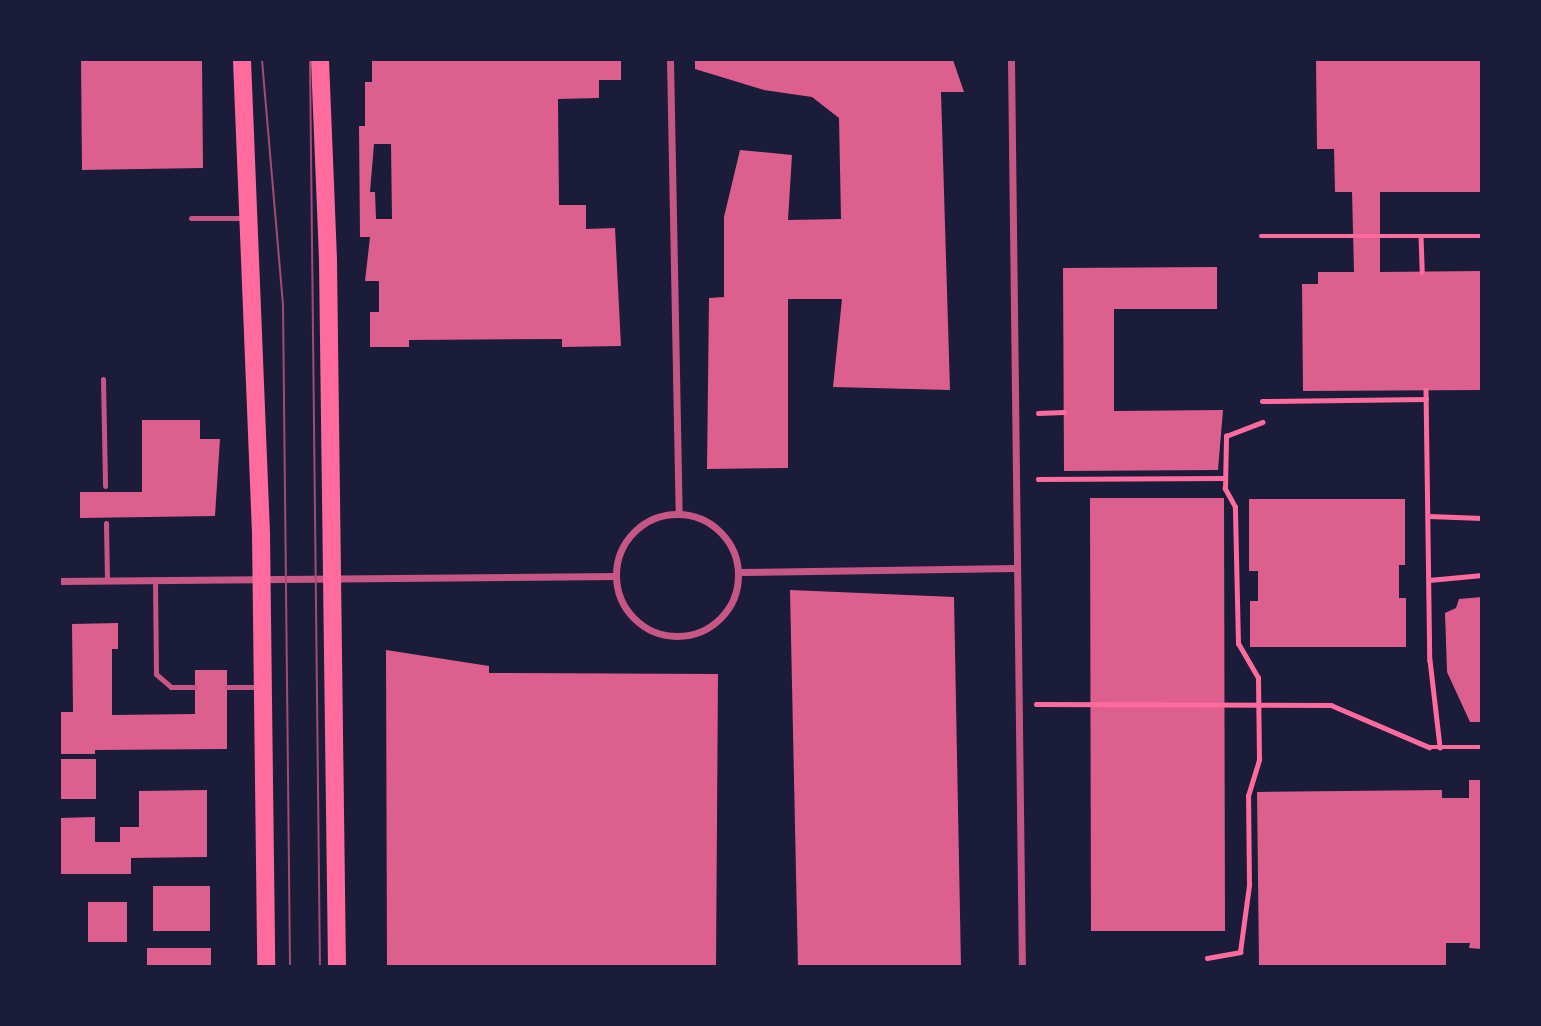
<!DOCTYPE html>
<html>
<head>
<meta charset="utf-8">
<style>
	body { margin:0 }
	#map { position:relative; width:1541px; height:1026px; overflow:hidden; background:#1b1b3a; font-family:Overpass,sans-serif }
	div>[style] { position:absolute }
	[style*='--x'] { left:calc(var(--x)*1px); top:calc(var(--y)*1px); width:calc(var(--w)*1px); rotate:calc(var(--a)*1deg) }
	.building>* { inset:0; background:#dd5f8e }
	.path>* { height:4.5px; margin:-2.25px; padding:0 2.25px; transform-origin:2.25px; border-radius:2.25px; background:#ff6b9d }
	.service>* { height:5px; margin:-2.5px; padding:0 2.5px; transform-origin:2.5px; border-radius:2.5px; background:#c65784 }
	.minor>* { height:7px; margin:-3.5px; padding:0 3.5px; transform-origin:3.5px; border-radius:3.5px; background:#c65784 }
	.minor>.ring { margin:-3.5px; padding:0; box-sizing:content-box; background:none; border:7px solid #c65784; border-radius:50% }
	.primary>* { height:18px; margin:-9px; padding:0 9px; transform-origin:9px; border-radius:9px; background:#ff6b9d }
	.tram>* { height:2px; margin:-1px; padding:0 1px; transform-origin:1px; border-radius:1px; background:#a44b75 }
	span { translate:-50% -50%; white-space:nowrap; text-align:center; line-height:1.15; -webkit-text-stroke:7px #1b1b3a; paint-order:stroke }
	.frame { position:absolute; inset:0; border:61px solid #1b1b3a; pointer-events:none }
</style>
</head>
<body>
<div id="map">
	<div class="building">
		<i style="clip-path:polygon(81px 60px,202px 60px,203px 168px,82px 170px)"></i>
		<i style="clip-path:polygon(evenodd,372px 60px,621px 60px,621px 80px,599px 80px,599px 98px,558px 99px,559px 205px,586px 205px,586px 229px,615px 228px,621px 346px,562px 347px,562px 339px,409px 340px,409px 347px,370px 347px,370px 312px,379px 312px,379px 281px,365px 281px,370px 237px,360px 237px,359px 126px,365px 126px,365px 82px,372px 82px,372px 60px,374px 144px,391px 144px,392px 219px,376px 219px,375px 192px,370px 192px,374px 144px)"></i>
		<i style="clip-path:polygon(695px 60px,953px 60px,964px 92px,941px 92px,950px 390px,833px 387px,842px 299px,788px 299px,788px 468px,707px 469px,709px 298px,724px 297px,724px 217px,740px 150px,792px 155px,788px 220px,841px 219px,839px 118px,812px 97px,764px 90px,695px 69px)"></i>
		<i style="clip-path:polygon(1316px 60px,1482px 60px,1482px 192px,1380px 192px,1380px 272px,1482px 271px,1482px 390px,1303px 391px,1302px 284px,1318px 284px,1318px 272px,1354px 272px,1352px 192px,1335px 192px,1334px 149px,1317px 149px)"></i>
		<i style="clip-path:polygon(1217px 267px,1217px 309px,1114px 309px,1114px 411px,1223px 410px,1218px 470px,1064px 471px,1063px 268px)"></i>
		<i style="clip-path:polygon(142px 420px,200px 420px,200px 439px,220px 439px,215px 516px,80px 518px,80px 492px,142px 492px)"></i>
		<i style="clip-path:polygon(1090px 498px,1224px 498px,1225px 931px,1091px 931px)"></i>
		<i style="clip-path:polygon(1249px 499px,1405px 499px,1405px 565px,1399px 565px,1399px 598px,1406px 598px,1406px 647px,1250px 647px,1250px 601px,1258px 601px,1258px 571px,1249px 571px)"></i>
		<i style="clip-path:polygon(790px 590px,954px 597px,961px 967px,798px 967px)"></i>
		<i style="clip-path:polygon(1482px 597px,1482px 722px,1470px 722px,1447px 672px,1445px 613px,1456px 608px,1459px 599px)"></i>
		<i style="clip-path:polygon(118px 623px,118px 649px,112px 649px,112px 715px,195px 714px,195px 670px,227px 670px,227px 749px,95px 750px,95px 754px,60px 754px,60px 712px,73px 712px,72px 624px)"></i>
		<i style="clip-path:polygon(386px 650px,489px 666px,489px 673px,718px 674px,716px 967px,387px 967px)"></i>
		<i style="clip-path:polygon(60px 759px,96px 759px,96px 799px,60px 799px)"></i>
		<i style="clip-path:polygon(1469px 780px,1482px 780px,1482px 949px,1469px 948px,1470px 943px,1446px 943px,1446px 967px,1259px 967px,1257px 792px,1442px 790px,1442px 798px,1469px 798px)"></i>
		<i style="clip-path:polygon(207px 790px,207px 857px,131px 858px,131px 874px,60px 874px,60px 818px,95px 817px,95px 842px,120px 842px,120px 827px,139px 827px,139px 791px)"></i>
		<i style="clip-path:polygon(153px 886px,210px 886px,210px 931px,153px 931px)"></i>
		<i style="clip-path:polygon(88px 902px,127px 902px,127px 942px,88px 942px)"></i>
		<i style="clip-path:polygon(147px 948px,211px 948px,211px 967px,147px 967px)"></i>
	</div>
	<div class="path">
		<i style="--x:1261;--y:236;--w:221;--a:0"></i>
		<i style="--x:1421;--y:236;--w:36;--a:88"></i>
		<i style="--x:1426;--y:390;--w:270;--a:89.2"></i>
		<i style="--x:1430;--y:660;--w:88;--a:83.4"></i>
		<i style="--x:1262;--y:401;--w:164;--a:-0.7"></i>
		<i style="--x:1038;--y:413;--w:26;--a:-2"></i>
		<i style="--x:1038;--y:479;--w:187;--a:-0.3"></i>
		<i style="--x:1429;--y:516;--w:53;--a:2.2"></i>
		<i style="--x:1429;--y:580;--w:53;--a:-5.4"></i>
		<i style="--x:1036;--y:704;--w:295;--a:0.2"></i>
		<i style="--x:1331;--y:705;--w:107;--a:23.2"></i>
		<i style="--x:1429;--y:747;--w:53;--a:0"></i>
		<i style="--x:1207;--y:958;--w:34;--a:-10"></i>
		<i style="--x:1240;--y:952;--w:68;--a:-82.3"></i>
		<i style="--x:1249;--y:885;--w:89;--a:-90.6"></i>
		<i style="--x:1248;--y:796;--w:38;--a:-73"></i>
		<i style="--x:1259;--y:760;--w:82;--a:-90.7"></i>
		<i style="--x:1258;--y:678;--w:39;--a:-120"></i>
		<i style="--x:1238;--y:644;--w:137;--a:-91.3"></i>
		<i style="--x:1235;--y:507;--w:21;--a:-119"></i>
		<i style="--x:1225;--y:489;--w:53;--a:-88.9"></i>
		<i style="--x:1226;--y:436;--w:39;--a:-21"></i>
	</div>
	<div class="service">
		<i style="--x:191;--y:218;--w:53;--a:0"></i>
		<i style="--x:103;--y:379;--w:107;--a:88.9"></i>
		<i style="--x:106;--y:523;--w:58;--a:89"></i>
		<i style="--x:155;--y:580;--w:94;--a:89.4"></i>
		<i style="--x:156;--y:674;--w:20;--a:41"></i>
		<i style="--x:171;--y:687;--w:24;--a:0"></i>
		<i style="--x:227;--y:687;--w:31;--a:0"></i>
	</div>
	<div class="minor">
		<i style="--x:670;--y:60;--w:454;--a:88.9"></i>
		<i style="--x:1011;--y:60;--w:907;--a:89.31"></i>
		<i class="ring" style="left:616px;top:514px;width:115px;height:115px"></i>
		<i style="--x:738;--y:572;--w:278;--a:-0.8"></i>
		<i style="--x:60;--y:581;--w:556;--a:-0.52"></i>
	</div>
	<div class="primary">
		<i style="--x:242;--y:60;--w:475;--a:87.7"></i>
		<i style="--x:261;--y:535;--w:432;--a:89.3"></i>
		<i style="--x:320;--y:60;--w:201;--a:87.7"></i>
		<i style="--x:328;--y:261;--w:706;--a:89.27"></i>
	</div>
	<div class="tram">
		<i style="--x:262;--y:60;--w:247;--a:85.1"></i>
		<i style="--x:283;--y:306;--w:661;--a:89.39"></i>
		<i style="--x:310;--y:60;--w:907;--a:89.37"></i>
	</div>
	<div class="frame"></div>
</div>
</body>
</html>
